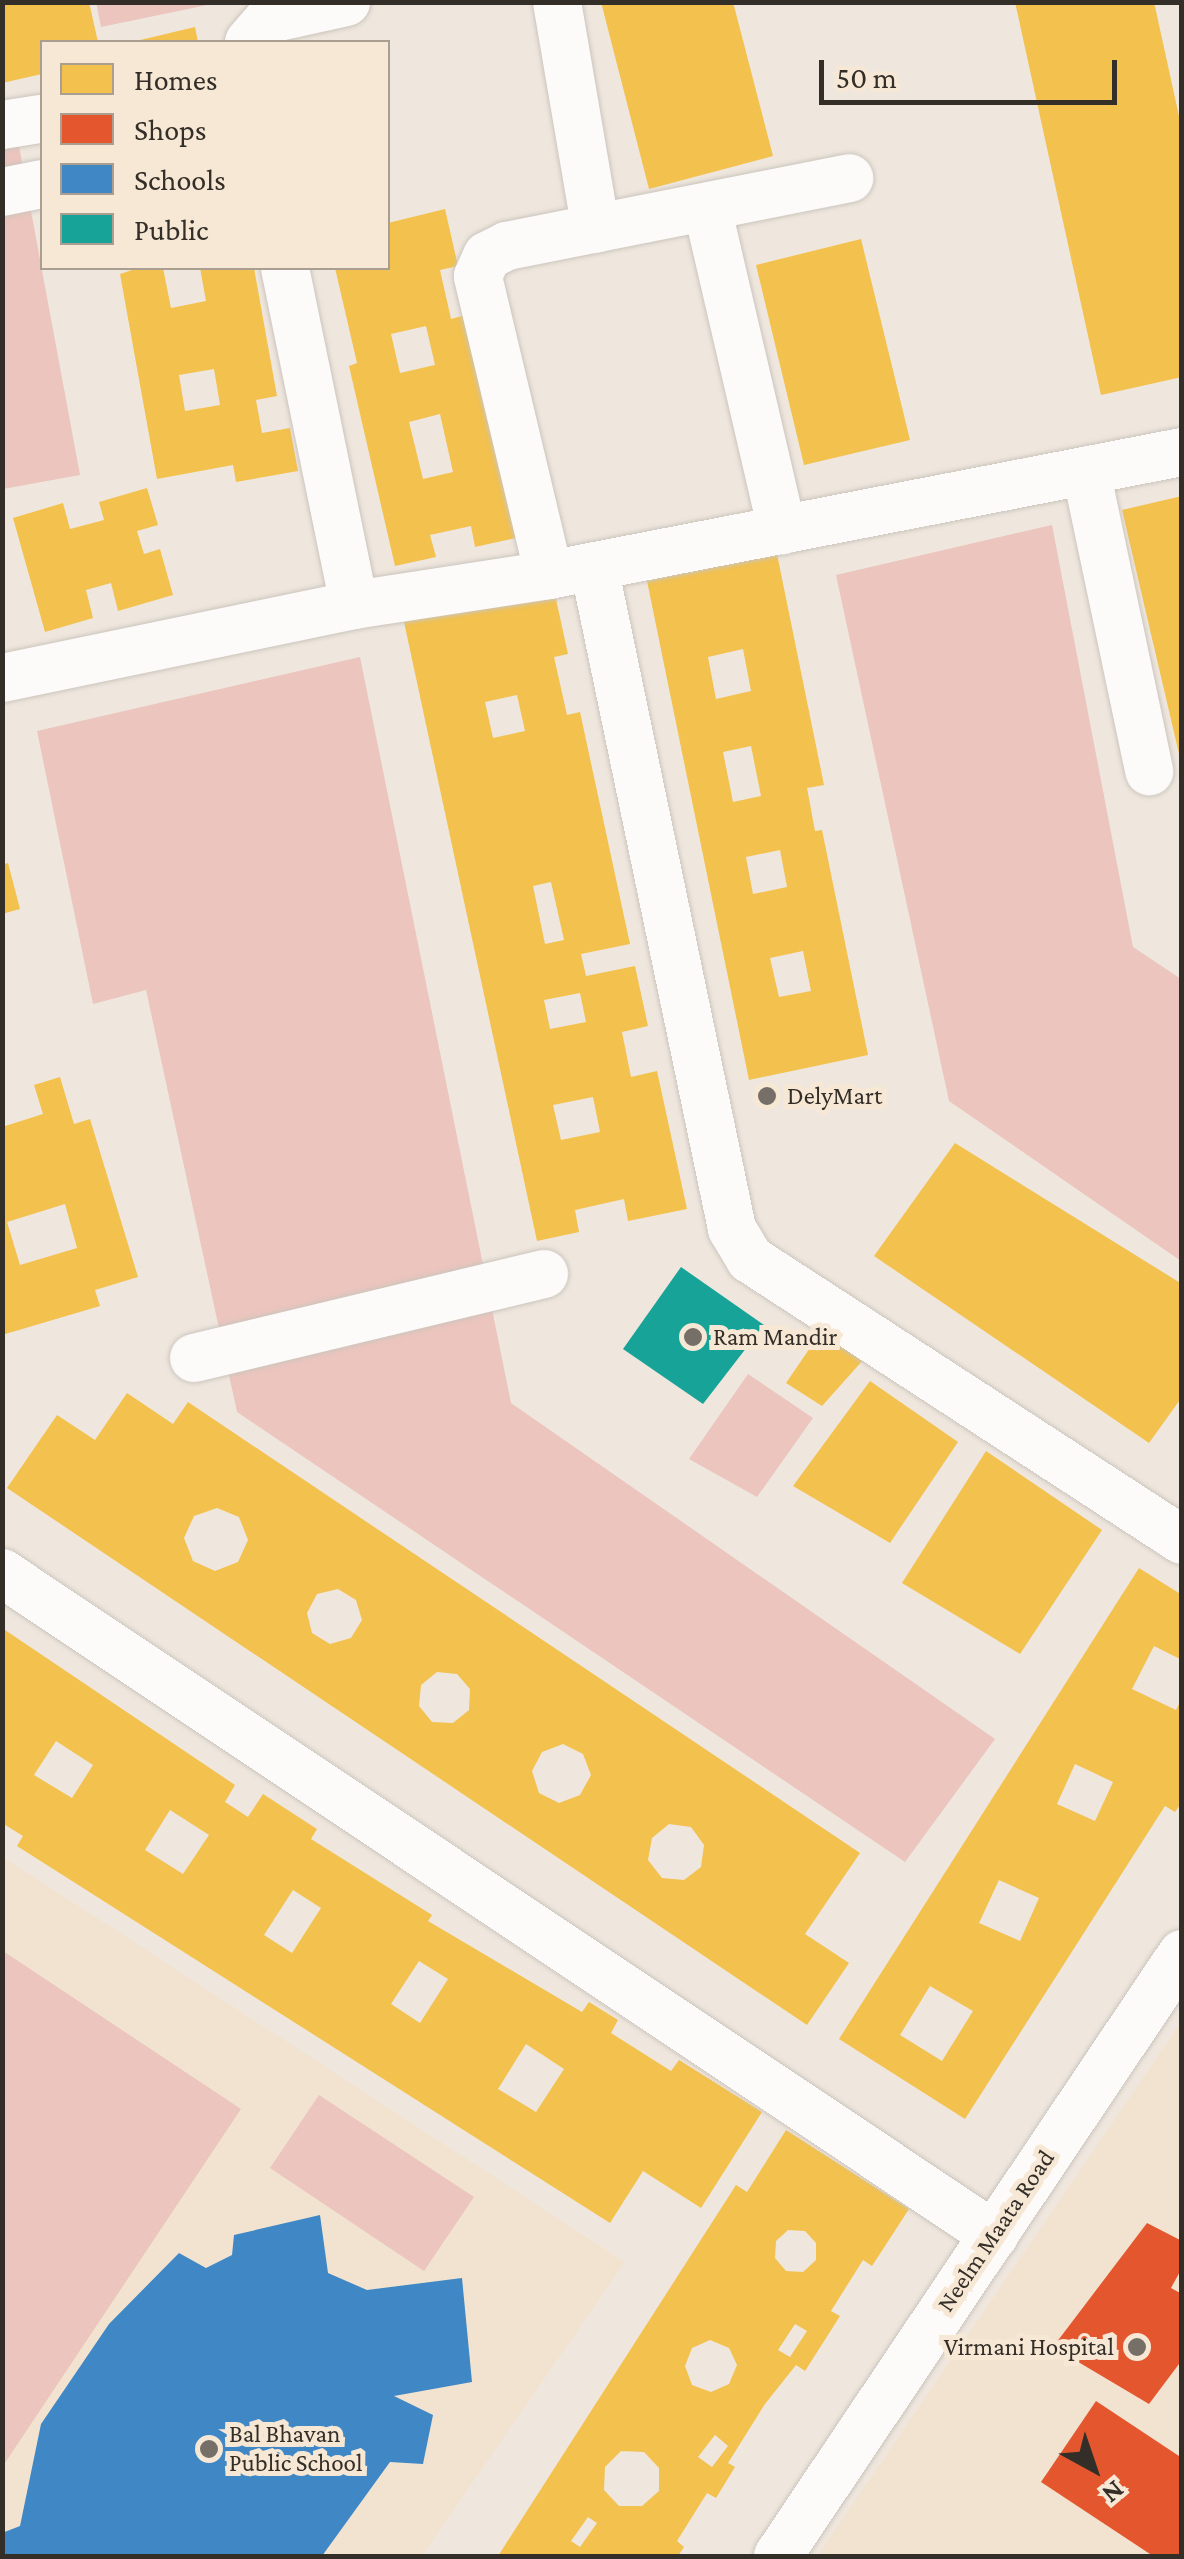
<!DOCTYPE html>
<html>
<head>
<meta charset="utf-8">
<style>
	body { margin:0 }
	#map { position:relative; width:1184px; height:2559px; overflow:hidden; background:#efe7de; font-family:"Crimson Pro",serif }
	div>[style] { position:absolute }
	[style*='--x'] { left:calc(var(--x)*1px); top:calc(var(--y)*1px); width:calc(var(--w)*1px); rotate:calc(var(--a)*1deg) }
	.built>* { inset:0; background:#f2e3d1 }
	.green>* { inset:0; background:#ebc5be }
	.homes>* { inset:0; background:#f2c14e }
	.shops>* { inset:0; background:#e4572e }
	.schools>* { inset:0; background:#3f88c5 }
	.public>* { inset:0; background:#17a398 }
	.roads { filter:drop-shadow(0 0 2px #cbc5bd) drop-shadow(0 0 2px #cbc5bd) }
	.street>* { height:48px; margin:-24px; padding:0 24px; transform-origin:24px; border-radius:24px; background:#fdfbfa }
	.dots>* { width:28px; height:28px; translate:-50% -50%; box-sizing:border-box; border:5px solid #f7e8d6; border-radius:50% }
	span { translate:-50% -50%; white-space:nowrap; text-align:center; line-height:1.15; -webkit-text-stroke:10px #f7e8d6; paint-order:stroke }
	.poi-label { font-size:25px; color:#332e27 }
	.left { translate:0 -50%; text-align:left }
	.right { translate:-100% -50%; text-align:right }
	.street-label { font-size:25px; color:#332e27 }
	.frame { position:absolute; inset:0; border:5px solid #332e27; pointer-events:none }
	.legend { position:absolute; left:40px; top:40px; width:350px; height:230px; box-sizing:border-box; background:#f7e8d6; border:2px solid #a99e90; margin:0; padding:12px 18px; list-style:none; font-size:30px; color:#332e27 }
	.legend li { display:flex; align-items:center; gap:20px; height:50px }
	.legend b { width:50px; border:2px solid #a99e90 }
	.north { position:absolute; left:1044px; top:2419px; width:100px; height:100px; -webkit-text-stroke:8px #f7e8d6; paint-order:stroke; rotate:140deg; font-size:28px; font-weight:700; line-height:40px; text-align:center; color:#332e27 }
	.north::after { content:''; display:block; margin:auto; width:35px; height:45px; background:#332e27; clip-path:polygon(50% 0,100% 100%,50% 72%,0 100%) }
	.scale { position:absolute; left:819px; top:60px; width:298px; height:45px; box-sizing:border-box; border:5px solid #332e27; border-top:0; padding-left:12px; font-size:30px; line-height:35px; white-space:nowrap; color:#332e27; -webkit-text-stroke:8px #f7e8d6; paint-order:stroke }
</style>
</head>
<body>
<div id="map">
	<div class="built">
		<i style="clip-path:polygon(2px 1856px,625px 2262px,422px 2556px,3px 2556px)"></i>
		<i style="clip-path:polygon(1181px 2022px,1181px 2556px,817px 2556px)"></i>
	</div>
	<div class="green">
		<i style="clip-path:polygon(96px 2px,217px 2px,217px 3px,101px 27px)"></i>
		<i style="clip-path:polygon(16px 130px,80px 475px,3px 489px,2px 133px)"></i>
		<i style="clip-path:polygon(1052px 525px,1133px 947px,1181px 979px,1181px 1261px,949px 1101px,836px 575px)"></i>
		<i style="clip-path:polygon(360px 657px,511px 1403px,995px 1739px,905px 1862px,237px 1412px,146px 990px,93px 1004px,37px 731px)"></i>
		<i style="clip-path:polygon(748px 1374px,813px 1418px,757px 1497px,689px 1459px)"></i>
		<i style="clip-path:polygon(3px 1951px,241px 2109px,3px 2466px)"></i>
		<i style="clip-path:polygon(319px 2095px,474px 2197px,424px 2271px,270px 2168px)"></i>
	</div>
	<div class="homes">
		<i style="clip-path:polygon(2px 2px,89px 2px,98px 42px,42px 42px,42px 74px,2px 83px)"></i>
		<i style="clip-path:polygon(601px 2px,733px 2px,773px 156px,649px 189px)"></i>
		<i style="clip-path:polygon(1015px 2px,1154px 2px,1182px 130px,1182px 377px,1101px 395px)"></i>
		<i style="clip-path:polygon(195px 27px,198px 42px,136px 42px,136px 41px)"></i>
		<i style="clip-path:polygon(evenodd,445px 209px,458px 266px,440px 270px,451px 319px,469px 314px,520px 537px,475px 547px,471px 526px,430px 535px,436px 557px,395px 566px,349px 366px,357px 363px,335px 268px,388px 268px,388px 223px,445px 209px,426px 326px,435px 365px,400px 373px,391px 334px,426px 326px,445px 209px,440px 414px,453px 472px,423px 479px,409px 422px,440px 414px)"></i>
		<i style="clip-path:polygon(861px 239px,910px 440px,804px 465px,756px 265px)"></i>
		<i style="clip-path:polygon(evenodd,138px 268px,163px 268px,171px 308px,206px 301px,200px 268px,254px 268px,277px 396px,256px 400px,262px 433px,290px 428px,298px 471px,236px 482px,233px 465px,157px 479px,120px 274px,138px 268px,214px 369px,220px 405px,185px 411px,179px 375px,214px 369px)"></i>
		<i style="clip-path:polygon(147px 488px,158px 525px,137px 531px,144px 554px,160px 549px,173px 595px,118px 611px,111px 583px,86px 590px,93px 618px,45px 632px,13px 518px,63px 503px,70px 529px,104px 520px,99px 502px)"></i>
		<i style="clip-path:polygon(1182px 496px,1182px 758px,1180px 758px,1122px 510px)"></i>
		<i style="clip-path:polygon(evenodd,777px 554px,824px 785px,807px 788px,815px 831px,822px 830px,868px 1055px,749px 1080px,647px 581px,777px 554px,743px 649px,751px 691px,716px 699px,708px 657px,743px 649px,777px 554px,751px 746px,761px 796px,733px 802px,723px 752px,751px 746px,777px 554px,780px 850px,787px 887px,753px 894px,746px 857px,780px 850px,777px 554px,803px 951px,811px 991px,779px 997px,770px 958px,803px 951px)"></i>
		<i style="clip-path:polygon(evenodd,554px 590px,568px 654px,554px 657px,567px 715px,580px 712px,630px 944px,581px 954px,586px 976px,635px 966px,648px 1026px,622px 1032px,631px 1077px,657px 1071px,687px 1209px,628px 1221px,624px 1199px,575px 1210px,579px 1232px,537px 1241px,404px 622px,554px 590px,517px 695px,525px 731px,493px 738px,485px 702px,517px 695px,554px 590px,551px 882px,564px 940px,545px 944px,533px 886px,551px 882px,554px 590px,580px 993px,586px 1022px,550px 1029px,544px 1000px,580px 993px,554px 590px,593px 1097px,600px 1132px,561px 1140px,553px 1105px,593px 1097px)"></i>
		<i style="clip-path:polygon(8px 863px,20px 909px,2px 914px,2px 865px)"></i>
		<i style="clip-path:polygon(evenodd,60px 1077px,74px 1124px,90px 1119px,138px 1277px,95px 1290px,100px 1306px,2px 1335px,2px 1127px,43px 1114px,34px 1085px,60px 1077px,65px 1204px,77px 1248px,20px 1265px,7px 1222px,65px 1204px)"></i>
		<i style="clip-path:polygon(955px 1143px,1182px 1284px,1182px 1397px,1149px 1443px,874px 1256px)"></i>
		<i style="clip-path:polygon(827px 1323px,872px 1350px,822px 1406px,786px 1383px)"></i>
		<i style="clip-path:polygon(870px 1381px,958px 1442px,890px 1543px,793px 1486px)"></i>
		<i style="clip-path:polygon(evenodd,127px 1393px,173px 1424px,188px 1402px,860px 1853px,805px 1934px,849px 1963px,807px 2025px,7px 1488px,57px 1415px,95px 1440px,127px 1393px,217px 1508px,239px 1517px,248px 1540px,238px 1562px,215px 1571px,193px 1561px,184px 1538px,194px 1516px,217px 1508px,127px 1393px,338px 1589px,356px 1600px,362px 1620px,351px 1638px,330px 1644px,312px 1633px,307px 1613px,317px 1594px,338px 1589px,127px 1393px,437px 1672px,457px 1674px,470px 1689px,469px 1710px,453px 1723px,432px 1722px,419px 1706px,421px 1685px,437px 1672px,127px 1393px,563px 1744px,583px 1754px,591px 1775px,580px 1795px,559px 1803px,539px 1793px,532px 1771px,542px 1752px,563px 1744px,127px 1393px,669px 1824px,691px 1827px,704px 1845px,701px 1867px,684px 1880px,662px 1878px,648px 1860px,652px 1838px,669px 1824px)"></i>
		<i style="clip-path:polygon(986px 1451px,1102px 1530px,1020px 1654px,902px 1583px)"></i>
		<i style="clip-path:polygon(evenodd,1139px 1568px,1182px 1595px,1182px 1660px,1154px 1646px,1132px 1689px,1176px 1710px,1182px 1698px,1182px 1802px,1175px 1812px,1165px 1806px,965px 2119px,839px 2039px,1139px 1568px,1075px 1764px,1113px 1782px,1095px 1821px,1057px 1804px,1075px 1764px,1139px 1568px,999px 1880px,1039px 1898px,1020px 1941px,979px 1923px,999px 1880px,1139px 1568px,930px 1986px,973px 2011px,942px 2061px,900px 2035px,930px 1986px)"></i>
		<i style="clip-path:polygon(evenodd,2px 1628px,235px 1785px,225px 1802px,248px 1817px,263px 1794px,317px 1829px,311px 1839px,432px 1915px,428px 1921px,582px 2012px,589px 2002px,618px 2020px,611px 2033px,671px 2071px,679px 2060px,762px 2112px,701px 2208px,643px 2171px,610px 2223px,17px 1846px,23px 1836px,2px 1823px,2px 1628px,56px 1741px,93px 1765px,72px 1798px,34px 1775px,56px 1741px,2px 1628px,170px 1810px,209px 1835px,183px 1874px,145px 1850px,170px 1810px,2px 1628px,293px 1890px,321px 1908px,292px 1953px,264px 1935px,293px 1890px,2px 1628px,419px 1961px,448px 1979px,420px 2023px,391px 2004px,419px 1961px,2px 1628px,526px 2044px,564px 2069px,536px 2112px,498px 2089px,526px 2044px)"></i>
		<i style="clip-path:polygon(evenodd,786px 2130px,909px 2209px,872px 2266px,863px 2260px,831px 2311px,840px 2316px,805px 2371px,796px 2365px,765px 2404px,728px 2463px,735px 2467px,716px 2498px,707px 2493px,677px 2541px,684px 2547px,678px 2556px,498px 2556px,736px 2185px,747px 2192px,786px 2130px,788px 2230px,805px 2231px,816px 2243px,816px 2260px,803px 2272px,786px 2271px,775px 2258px,776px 2241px,788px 2230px,786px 2130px,795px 2324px,807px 2331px,790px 2357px,778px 2350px,795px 2324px,786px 2130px,710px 2340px,729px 2348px,737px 2365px,729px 2384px,711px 2392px,692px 2385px,685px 2366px,692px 2348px,710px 2340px,786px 2130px,715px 2435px,728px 2446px,712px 2467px,698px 2457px,715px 2435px,786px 2130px,621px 2451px,644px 2452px,659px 2468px,659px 2491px,642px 2506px,619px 2506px,604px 2490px,605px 2467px,621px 2451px,786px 2130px,588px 2517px,597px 2523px,580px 2547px,571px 2541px,588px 2517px)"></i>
	</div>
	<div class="shops">
		<i style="clip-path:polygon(1147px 2223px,1182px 2241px,1182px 2268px,1171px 2288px,1182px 2294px,1182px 2360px,1149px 2404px,1053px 2347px)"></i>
		<i style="clip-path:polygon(1096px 2401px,1182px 2458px,1182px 2556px,1153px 2556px,1041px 2482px)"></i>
	</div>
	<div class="schools">
		<i style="clip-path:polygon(320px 2215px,328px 2273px,367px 2290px,462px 2278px,472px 2382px,394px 2396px,433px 2415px,423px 2464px,390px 2462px,322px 2556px,2px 2556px,2px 2533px,20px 2526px,41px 2424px,109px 2324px,179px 2253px,206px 2268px,232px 2255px,234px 2235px)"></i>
	</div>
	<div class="public">
		<i style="clip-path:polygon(681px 1267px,764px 1325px,703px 1404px,623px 1349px)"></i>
	</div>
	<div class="roads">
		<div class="street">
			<i style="--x:557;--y:2;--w:230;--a:80.3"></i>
			<i style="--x:249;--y:42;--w:30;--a:-49"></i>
			<i style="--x:269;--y:19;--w:79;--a:-12.4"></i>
			<i style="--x:2;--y:125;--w:39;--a:-9"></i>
			<i style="--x:2;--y:192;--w:41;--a:-11.3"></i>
			<i style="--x:707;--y:207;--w:332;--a:76.9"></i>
			<i style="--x:285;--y:268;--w:344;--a:78.4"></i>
			<i style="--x:1086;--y:471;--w:307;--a:78.1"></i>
			<i style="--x:594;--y:567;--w:676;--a:78.22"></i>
			<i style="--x:732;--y:1229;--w:35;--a:59"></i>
			<i style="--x:750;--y:1259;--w:515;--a:33.04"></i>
			<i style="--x:549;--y:575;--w:307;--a:-103.4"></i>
			<i style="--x:478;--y:276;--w:22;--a:-66"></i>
			<i style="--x:487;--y:256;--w:22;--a:-27"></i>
			<i style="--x:507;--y:246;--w:349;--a:-11.2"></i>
			<i style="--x:2;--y:678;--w:359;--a:-11.7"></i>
			<i style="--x:354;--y:605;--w:197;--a:-8.7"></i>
			<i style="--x:549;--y:575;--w:645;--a:-11"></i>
			<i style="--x:194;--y:1358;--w:360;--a:-13.5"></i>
			<i style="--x:2;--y:1573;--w:1193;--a:33.72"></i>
			<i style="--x:778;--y:2556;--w:725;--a:-56.13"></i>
		</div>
	</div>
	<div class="dots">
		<i style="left:767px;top:1096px;background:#756f67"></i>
		<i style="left:693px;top:1337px;background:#756f67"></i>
		<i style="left:1137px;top:2347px;background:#756f67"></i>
		<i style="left:209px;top:2449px;background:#756f67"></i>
	</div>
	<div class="poi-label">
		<span class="left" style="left:787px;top:1096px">DelyMart</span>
		<span class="left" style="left:713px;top:1337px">Ram Mandir</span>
		<span class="right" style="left:1114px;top:2347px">Virmani Hospital</span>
		<span class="left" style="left:229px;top:2449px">Bal Bhavan<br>Public School</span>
	</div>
	<div class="street-label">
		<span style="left:996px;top:2231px;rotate:-56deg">Neelm Maata Road</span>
	</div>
	<div class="frame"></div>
	<ul class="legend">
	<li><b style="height:28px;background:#f2c14e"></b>Homes</li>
	<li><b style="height:28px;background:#e4572e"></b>Shops</li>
	<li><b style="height:28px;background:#3f88c5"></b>Schools</li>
	<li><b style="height:28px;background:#17a398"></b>Public</li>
	</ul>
	<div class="north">N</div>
	<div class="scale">50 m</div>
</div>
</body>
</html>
